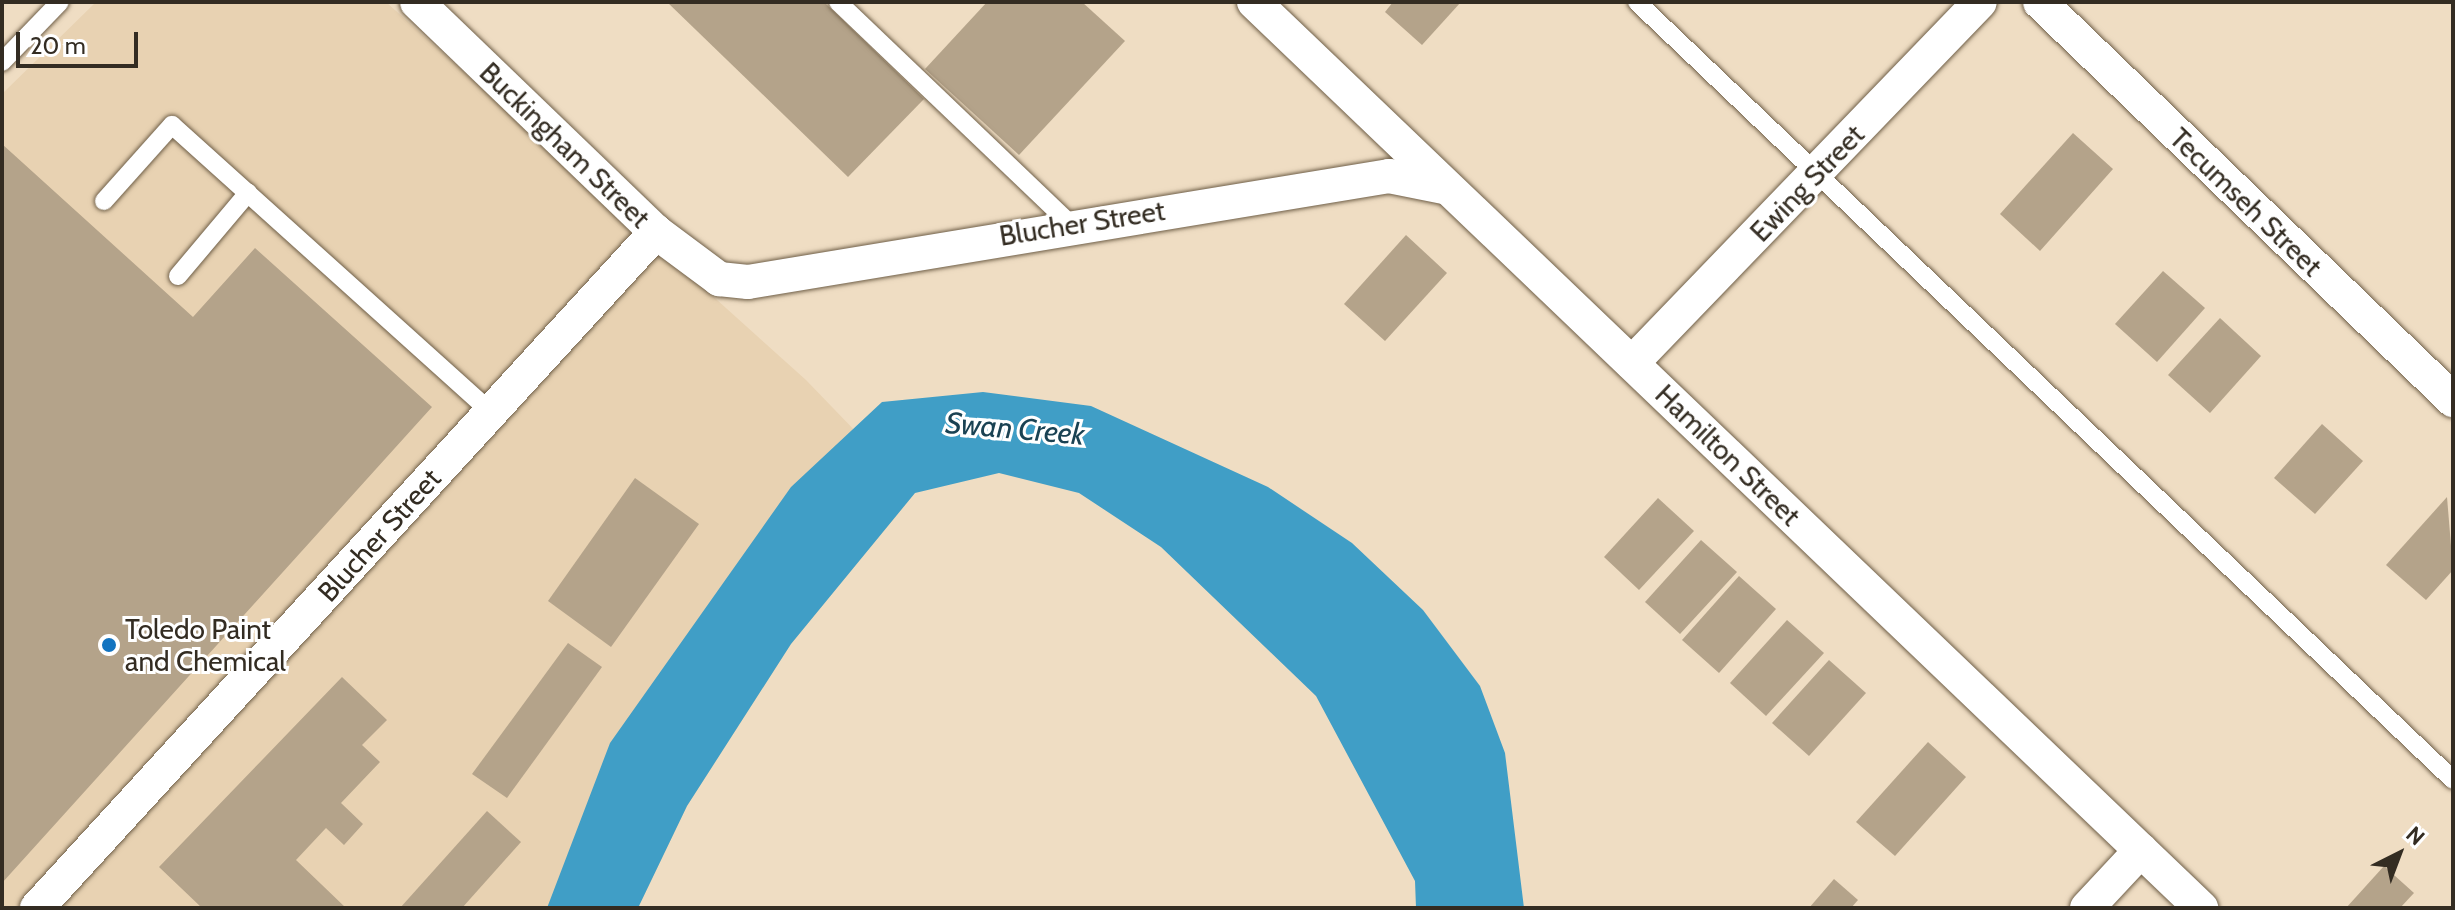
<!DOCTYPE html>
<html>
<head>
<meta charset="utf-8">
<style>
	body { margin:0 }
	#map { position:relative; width:2455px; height:910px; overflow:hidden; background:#efddc3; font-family:Cabin,sans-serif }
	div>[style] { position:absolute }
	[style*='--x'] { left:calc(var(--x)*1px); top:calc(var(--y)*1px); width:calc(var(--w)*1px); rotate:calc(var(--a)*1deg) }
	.built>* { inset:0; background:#e8d2b2 }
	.water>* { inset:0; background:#409ec6 }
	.building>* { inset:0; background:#b4a38a }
	.roads { filter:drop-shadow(0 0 2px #6f5f48) drop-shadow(0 0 2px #6f5f48) }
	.lane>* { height:18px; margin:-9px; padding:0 9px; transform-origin:9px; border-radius:9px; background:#fff }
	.street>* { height:34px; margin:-17px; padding:0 17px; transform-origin:17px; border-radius:17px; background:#fff }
	.dots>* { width:22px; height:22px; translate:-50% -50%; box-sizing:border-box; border:4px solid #fff; border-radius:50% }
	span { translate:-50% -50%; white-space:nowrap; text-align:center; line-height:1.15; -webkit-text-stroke:6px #fff; paint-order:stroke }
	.street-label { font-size:28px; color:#332c22 }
	.poi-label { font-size:28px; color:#332c22 }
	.left { translate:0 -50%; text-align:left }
	.water-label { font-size:30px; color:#1a4253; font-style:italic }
	.frame { position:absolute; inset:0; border:4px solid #332c22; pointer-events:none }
	.north { position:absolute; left:2359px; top:814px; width:80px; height:80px; -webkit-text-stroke:6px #fff; paint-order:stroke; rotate:42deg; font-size:22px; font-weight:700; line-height:32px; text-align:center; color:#332c22 }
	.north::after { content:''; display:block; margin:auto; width:28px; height:36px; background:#332c22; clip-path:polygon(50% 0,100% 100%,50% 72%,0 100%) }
	.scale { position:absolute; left:16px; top:32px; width:122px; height:36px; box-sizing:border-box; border:4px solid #332c22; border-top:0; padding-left:10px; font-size:24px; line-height:28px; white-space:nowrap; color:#332c22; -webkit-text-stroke:6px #fff; paint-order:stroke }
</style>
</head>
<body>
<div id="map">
	<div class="built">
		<i style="clip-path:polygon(96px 2px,386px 2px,806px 380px,915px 493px,791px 644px,687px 806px,638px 908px,2px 908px,2px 94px)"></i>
	</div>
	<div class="water">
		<i style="clip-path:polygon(983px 392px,1091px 406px,1268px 487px,1352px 543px,1423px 610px,1480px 686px,1505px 753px,1524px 908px,1416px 908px,1415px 881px,1316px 696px,1161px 547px,1079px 493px,999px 473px,915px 493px,791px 644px,687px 806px,638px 908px,547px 908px,610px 743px,791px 487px,882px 402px)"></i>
	</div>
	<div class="building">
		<i style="clip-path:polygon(667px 2px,824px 2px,924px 99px,848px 177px)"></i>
		<i style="clip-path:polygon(987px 2px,1082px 2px,1125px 41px,1019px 155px,925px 69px)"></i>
		<i style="clip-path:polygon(1393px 2px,1461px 2px,1422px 45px,1385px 12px)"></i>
		<i style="clip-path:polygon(2073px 133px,2113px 169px,2040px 251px,2000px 214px)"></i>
		<i style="clip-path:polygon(2px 144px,193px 317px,255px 248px,432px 407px,2px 883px)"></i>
		<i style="clip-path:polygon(1406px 235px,1447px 273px,1385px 341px,1344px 304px)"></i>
		<i style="clip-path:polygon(2163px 271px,2205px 308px,2157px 362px,2115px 324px)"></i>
		<i style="clip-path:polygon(2220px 318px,2261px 356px,2210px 413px,2168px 375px)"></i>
		<i style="clip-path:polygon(2322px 424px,2363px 461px,2315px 514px,2274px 478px)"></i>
		<i style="clip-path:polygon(635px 478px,699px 524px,611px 647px,548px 601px)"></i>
		<i style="clip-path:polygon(2447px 497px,2453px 570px,2426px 600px,2386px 565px)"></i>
		<i style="clip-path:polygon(1658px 498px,1694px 531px,1639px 590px,1604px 557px)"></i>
		<i style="clip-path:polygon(1701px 540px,1737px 572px,1680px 634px,1645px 602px)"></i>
		<i style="clip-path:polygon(1739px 576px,1776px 609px,1719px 673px,1682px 640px)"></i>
		<i style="clip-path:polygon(1787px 620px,1824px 653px,1766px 716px,1730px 683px)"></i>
		<i style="clip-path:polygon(568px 643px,602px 667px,507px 798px,472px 774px)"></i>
		<i style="clip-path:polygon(1829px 660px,1866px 693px,1809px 756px,1772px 723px)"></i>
		<i style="clip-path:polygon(342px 677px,387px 720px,362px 745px,380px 762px,341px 803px,363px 824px,344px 845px,326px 828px,296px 860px,346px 908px,202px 908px,159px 867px)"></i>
		<i style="clip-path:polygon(1928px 742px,1966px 777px,1895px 856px,1856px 822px)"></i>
		<i style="clip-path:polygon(487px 811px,521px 842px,462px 908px,400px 908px)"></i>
		<i style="clip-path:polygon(2384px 866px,2414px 893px,2400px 908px,2346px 908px)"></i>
		<i style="clip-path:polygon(1834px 879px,1858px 900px,1851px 908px,1809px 908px)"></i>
	</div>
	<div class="roads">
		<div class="lane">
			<i style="--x:838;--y:2;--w:321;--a:43.7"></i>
			<i style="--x:1637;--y:2;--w:1127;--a:43.63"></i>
			<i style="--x:2;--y:62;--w:83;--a:-46"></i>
			<i style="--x:104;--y:201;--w:102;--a:-48.2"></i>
			<i style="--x:172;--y:125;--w:429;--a:42"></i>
			<i style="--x:178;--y:276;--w:109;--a:-49.9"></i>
		</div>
		<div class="street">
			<i style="--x:417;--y:2;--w:332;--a:43.9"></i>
			<i style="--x:656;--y:232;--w:79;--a:36.7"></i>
			<i style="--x:719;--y:279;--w:29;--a:6"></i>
			<i style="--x:748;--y:282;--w:650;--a:-9.39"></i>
			<i style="--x:1389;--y:176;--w:56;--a:11.3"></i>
			<i style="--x:1254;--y:2;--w:1311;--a:43.73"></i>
			<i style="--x:2040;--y:2;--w:574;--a:43.94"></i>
			<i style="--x:1632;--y:363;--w:501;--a:-46.05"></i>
			<i style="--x:37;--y:908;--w:917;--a:-47.52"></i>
			<i style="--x:2087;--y:908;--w:79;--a:-47"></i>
		</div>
	</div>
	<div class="dots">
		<i style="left:109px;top:645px;background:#1374c0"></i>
	</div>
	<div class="street-label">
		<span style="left:565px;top:145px;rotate:44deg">Buckingham Street</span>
		<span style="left:1807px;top:183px;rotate:-46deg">Ewing Street</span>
		<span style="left:2246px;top:202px;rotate:44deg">Tecumseh Street</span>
		<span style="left:1082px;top:223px;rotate:-9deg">Blucher Street</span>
		<span style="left:1728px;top:455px;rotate:44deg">Hamilton Street</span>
		<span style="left:379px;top:535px;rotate:-48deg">Blucher Street</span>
	</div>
	<div class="poi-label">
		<span class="left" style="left:125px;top:645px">Toledo Paint<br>and Chemical</span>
	</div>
	<div class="water-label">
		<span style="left:1015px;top:429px;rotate:5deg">Swan Creek</span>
	</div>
	<div class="frame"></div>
	<div class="north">N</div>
	<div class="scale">20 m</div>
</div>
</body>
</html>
